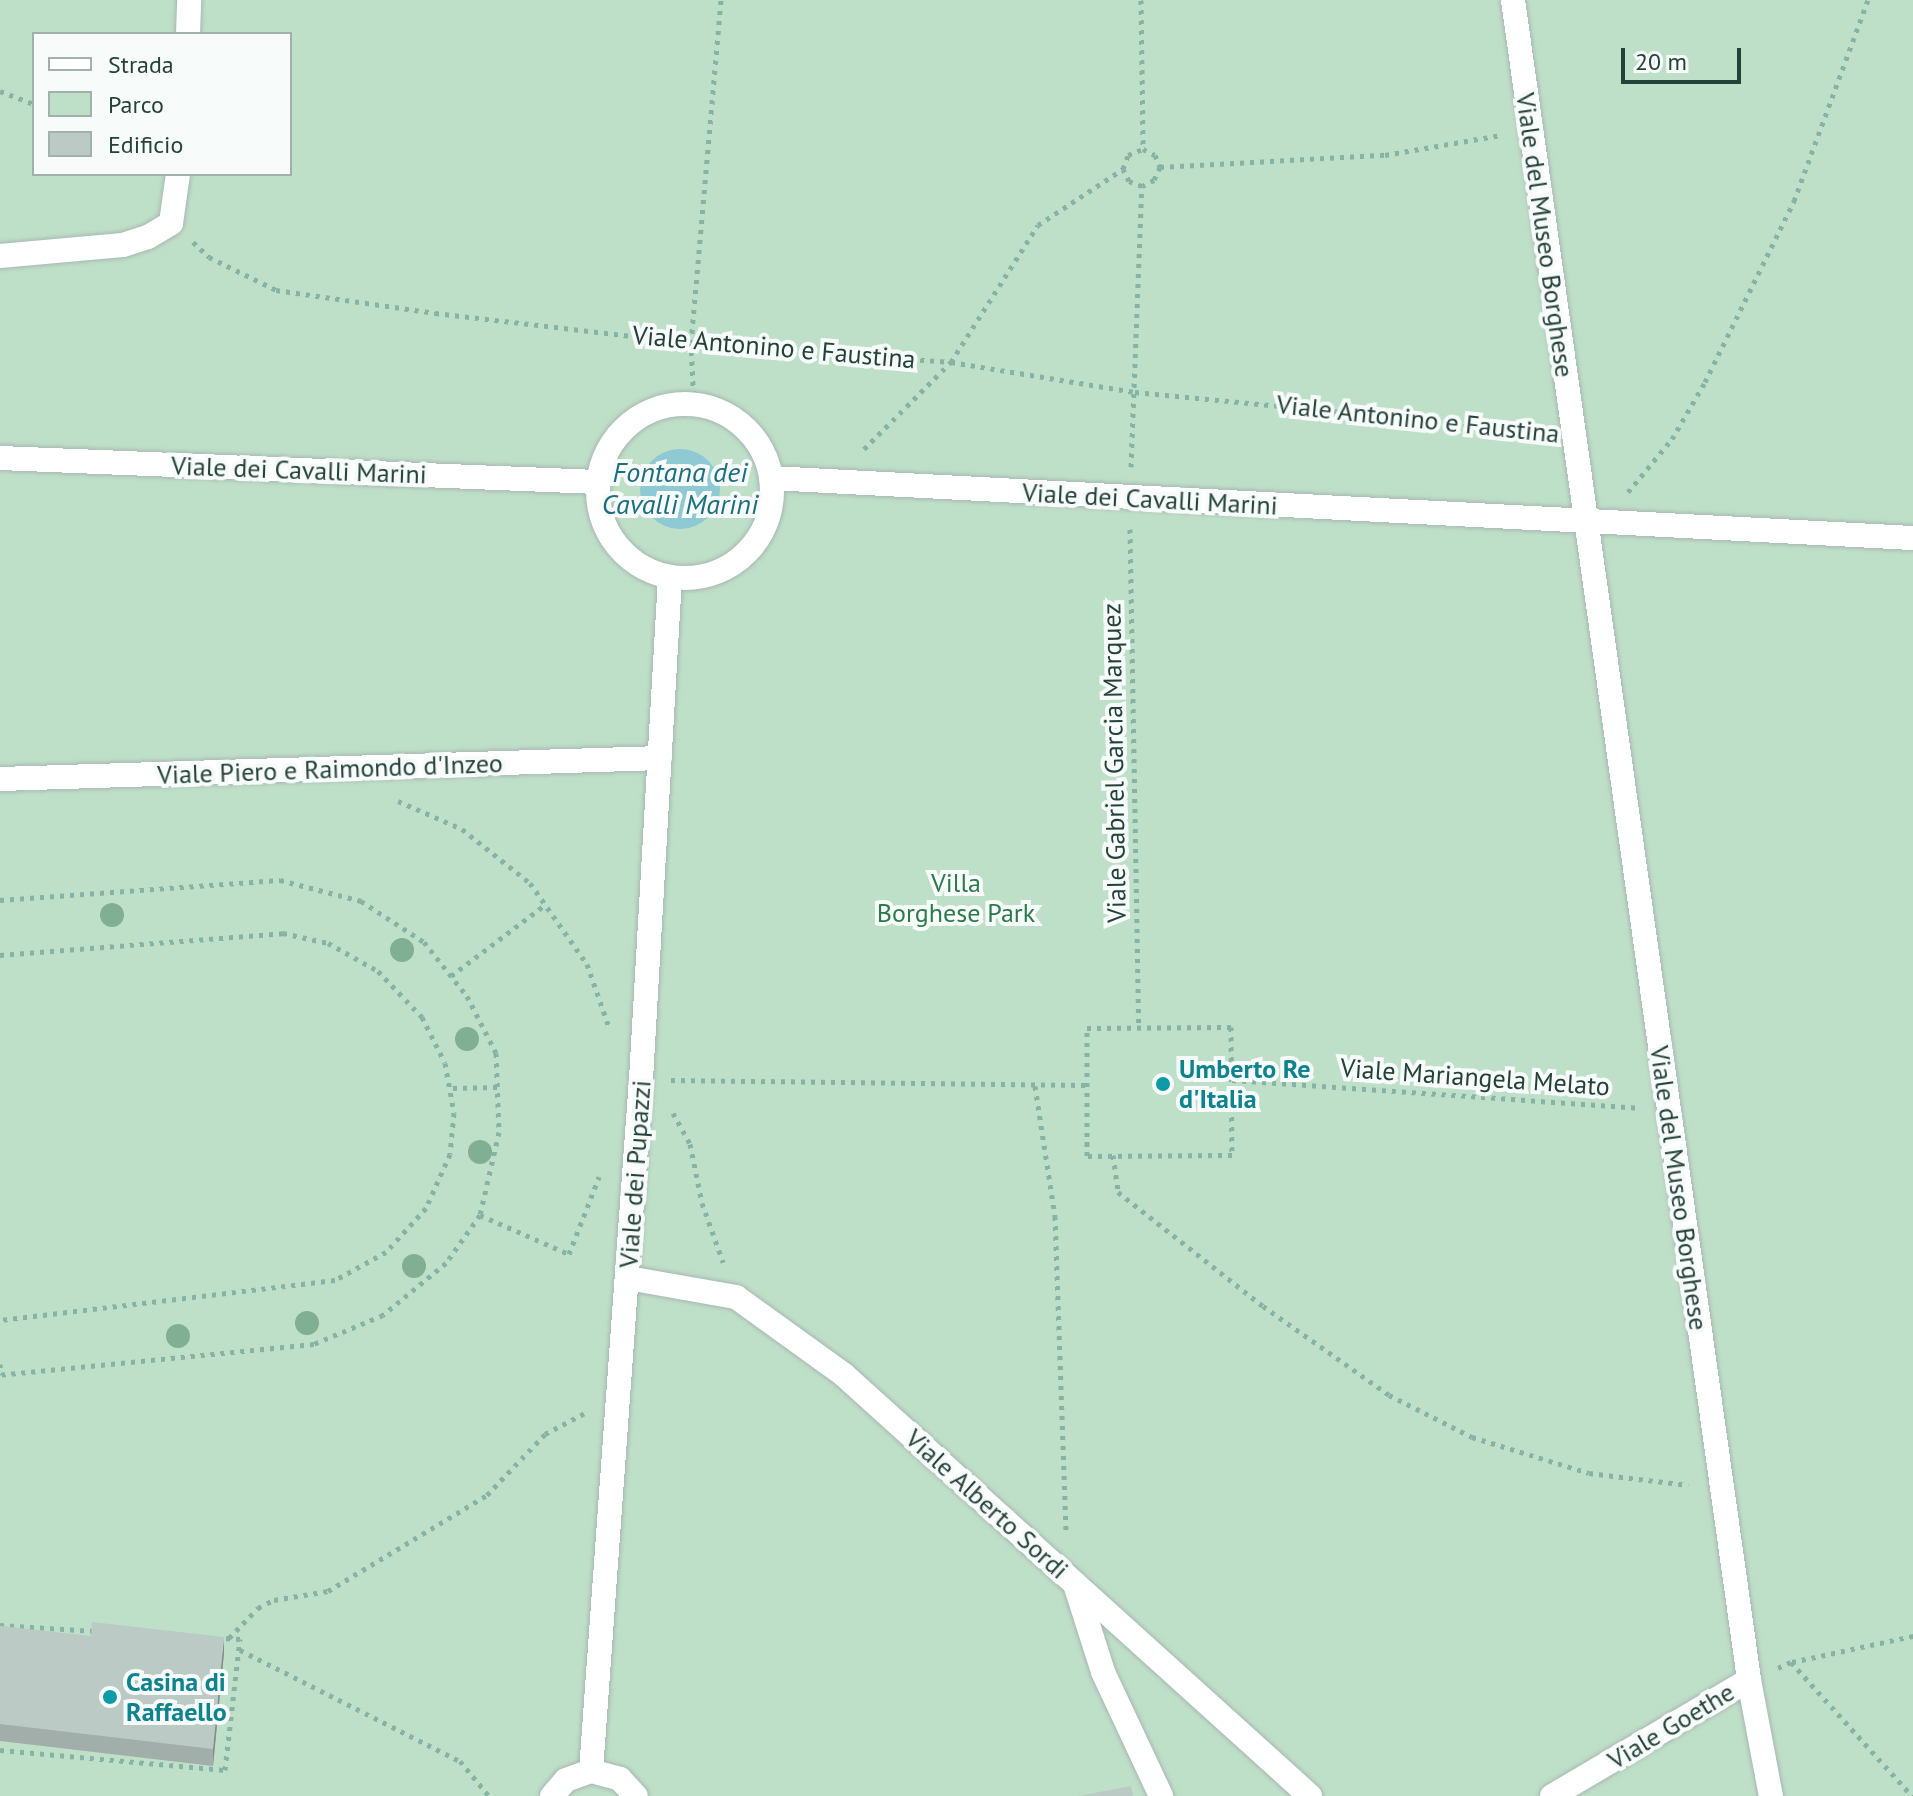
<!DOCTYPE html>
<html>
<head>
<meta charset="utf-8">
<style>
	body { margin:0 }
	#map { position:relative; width:1913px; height:1796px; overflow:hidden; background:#e6efeb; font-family:"PT Sans",sans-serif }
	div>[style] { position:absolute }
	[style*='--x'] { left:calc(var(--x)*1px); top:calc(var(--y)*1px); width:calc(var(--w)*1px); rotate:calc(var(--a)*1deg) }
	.green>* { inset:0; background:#bfe0c8 }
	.water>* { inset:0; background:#8ec9d4 }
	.round { border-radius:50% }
	.path>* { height:5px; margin-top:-2.5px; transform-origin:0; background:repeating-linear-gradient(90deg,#86b3a5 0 4px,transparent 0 10px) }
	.roads { filter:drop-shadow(0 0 2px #a8b8b2) drop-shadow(0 0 2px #a8b8b2) }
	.minor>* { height:24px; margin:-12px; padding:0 12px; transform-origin:12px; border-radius:12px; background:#fff }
	.minor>.ring { margin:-12px; padding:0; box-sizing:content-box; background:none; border:24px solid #fff; border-radius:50% }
	.trees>* { width:24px; height:24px; margin:-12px; border-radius:50%; background:#80af93 }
	.wall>* { inset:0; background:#a1aea9 }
	.shaded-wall>* { inset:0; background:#838d89 }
	.building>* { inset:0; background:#bbcac4 }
	.dots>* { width:22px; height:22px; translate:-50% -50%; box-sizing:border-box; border:4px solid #f7fbf9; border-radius:50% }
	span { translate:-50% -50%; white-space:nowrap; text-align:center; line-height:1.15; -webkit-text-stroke:8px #f7fbf9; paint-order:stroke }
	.street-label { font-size:26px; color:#24423a }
	.park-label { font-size:26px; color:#2d7a4b }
	.culture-label { font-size:26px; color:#0d838f; font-weight:700 }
	.left { translate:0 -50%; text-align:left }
	.water-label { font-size:28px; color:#1c6f80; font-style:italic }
	.legend { position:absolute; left:32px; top:32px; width:260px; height:144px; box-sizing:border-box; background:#f7fbf9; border:2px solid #a3b1ad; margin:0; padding:10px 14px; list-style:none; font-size:24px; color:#24423a }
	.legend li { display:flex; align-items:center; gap:16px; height:40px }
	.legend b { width:40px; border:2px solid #a3b1ad }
	.scale { position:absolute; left:1621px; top:48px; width:120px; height:36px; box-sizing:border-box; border:4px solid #24423a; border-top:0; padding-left:10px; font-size:24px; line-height:28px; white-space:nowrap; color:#24423a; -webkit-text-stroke:6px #f7fbf9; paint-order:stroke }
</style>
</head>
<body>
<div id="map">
	<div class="green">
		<i style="clip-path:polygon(evenodd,0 0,1913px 0,1913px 1796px,0 1796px,0 0,34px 34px,290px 34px,290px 174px,34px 174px,34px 34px)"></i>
	</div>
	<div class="water">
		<i class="round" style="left:640px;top:449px;width:80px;height:80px"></i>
	</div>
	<div class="path">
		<i style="--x:1141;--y:0;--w:149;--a:89.2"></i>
		<i style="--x:0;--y:91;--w:36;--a:21"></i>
		<i style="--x:1160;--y:167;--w:225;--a:-3.1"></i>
		<i style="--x:1385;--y:155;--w:118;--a:-9.8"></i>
		<i style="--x:193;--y:242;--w:22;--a:43"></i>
		<i style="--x:209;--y:257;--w:75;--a:26.2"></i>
		<i style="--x:276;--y:290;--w:161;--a:8.2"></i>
		<i style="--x:435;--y:313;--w:258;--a:6.7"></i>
		<i style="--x:691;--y:343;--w:261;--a:4.2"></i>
		<i style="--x:951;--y:362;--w:186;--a:9.3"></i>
		<i style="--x:1135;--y:392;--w:408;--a:5.5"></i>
		<i style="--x:694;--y:405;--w:62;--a:-92.8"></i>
		<i style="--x:691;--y:343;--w:344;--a:-85"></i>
		<i style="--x:864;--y:449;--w:123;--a:-45"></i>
		<i style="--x:951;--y:362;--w:162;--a:-57.6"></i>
		<i style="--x:1038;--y:225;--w:102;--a:-33.4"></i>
		<i style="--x:1123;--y:169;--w:15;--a:-70"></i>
		<i style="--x:1128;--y:155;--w:16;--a:-22"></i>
		<i style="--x:1143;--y:149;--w:13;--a:27"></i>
		<i style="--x:1155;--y:155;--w:13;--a:67"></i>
		<i style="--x:1160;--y:167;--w:14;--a:115"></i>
		<i style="--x:1154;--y:180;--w:13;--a:153"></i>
		<i style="--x:1142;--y:186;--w:14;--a:-159"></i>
		<i style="--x:1129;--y:181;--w:13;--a:-117"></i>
		<i style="--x:1131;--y:467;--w:281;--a:-87.8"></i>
		<i style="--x:1628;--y:492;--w:69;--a:-50.3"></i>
		<i style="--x:1672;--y:439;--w:66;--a:-59.9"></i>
		<i style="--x:1705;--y:382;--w:202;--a:-63.8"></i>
		<i style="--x:1794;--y:201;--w:214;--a:-69.8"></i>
		<i style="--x:1130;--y:529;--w:498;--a:89"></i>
		<i style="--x:398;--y:801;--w:70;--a:23.6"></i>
		<i style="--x:462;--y:829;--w:87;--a:38.5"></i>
		<i style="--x:530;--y:883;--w:99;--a:54.9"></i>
		<i style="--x:587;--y:964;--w:67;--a:70.8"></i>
		<i style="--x:0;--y:900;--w:281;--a:-4.1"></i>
		<i style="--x:280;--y:880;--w:84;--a:14.5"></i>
		<i style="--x:361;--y:901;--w:75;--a:33.1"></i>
		<i style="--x:424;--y:942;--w:69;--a:51.5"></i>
		<i style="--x:467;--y:996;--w:64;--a:63"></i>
		<i style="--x:496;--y:1053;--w:79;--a:87.8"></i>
		<i style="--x:499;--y:1132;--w:85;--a:102.9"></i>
		<i style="--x:480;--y:1215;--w:59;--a:125.3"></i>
		<i style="--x:446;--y:1263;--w:82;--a:140.5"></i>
		<i style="--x:383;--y:1315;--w:75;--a:157.2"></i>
		<i style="--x:314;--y:1344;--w:316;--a:174.4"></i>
		<i style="--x:0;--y:955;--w:284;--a:-4.4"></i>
		<i style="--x:283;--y:933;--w:46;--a:12.5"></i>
		<i style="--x:328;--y:943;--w:57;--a:29.2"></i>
		<i style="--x:378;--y:971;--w:64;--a:46.3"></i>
		<i style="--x:422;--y:1017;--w:51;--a:63.4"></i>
		<i style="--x:445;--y:1063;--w:51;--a:79.8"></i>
		<i style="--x:454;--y:1113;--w:41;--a:95.6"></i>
		<i style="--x:450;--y:1154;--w:59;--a:114"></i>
		<i style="--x:426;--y:1208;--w:59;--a:132.3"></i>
		<i style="--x:386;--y:1252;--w:58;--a:151.2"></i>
		<i style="--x:335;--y:1280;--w:337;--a:173.2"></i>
		<i style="--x:451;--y:976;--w:118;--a:-37.1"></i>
		<i style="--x:1231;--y:1027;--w:128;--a:89.6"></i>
		<i style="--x:1232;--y:1155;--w:145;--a:179.6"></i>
		<i style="--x:1087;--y:1156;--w:128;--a:-90"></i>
		<i style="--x:1087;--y:1028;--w:144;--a:-0.4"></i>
		<i style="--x:671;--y:1080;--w:416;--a:0.7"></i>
		<i style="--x:1232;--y:1080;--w:407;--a:3.9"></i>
		<i style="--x:1035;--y:1086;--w:132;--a:81.3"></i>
		<i style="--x:1055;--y:1216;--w:315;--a:88"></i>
		<i style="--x:453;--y:1088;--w:44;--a:-1.3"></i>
		<i style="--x:673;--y:1113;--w:35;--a:61"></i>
		<i style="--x:690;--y:1144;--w:60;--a:78.5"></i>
		<i style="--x:702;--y:1203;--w:63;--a:70.4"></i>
		<i style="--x:1113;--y:1155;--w:37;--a:82"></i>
		<i style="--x:1118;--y:1192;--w:184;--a:38.2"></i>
		<i style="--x:1263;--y:1306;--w:154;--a:35.2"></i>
		<i style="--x:1389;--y:1395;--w:93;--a:26.8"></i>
		<i style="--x:1472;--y:1437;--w:122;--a:17.1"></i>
		<i style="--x:1589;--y:1473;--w:100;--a:6.9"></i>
		<i style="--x:480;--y:1215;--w:97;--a:23.7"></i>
		<i style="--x:569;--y:1254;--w:83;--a:-68.7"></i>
		<i style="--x:0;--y:1364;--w:11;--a:85"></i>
		<i style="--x:0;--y:1625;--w:95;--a:3.6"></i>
		<i style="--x:229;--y:1638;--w:42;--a:-46"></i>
		<i style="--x:258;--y:1608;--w:18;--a:-27"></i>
		<i style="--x:274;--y:1600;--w:55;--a:-9.5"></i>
		<i style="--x:328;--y:1591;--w:186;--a:-31.1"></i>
		<i style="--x:487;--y:1495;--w:84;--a:-46.4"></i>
		<i style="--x:545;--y:1434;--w:45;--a:-27.7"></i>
		<i style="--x:240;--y:1650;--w:246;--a:26.8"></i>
		<i style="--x:460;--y:1761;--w:45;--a:50.4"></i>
		<i style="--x:1792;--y:1662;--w:124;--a:-12.1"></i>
		<i style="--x:1778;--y:1668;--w:14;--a:-25"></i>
		<i style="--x:1791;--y:1662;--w:181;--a:47.9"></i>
		<i style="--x:0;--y:1750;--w:226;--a:5.1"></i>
		<i style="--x:225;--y:1770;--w:132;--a:-83.5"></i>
		<i style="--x:240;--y:1639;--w:19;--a:-177"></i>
	</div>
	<div class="roads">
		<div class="minor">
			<i style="--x:1513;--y:0;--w:1696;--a:82"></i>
			<i style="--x:1749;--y:1680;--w:118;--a:79.3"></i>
			<i style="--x:188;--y:34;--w:34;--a:-88"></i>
			<i style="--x:0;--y:256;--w:123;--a:-5.1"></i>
			<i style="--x:123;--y:245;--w:26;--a:-18"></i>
			<i style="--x:148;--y:237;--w:27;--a:-31"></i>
			<i style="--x:171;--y:223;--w:49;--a:-81.9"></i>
			<i class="ring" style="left:598px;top:404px;width:150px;height:150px"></i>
			<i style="--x:0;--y:458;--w:598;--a:2.3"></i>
			<i style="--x:771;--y:478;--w:1144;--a:3.01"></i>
			<i style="--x:0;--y:779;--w:660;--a:-1.82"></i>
			<i style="--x:628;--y:1278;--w:110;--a:10"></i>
			<i style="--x:736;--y:1297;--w:133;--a:35.8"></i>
			<i style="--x:844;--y:1375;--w:628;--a:42.1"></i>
			<i style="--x:1075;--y:1584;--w:92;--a:72.3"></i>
			<i style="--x:1103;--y:1672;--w:137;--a:64.9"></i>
			<i style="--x:591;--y:1771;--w:694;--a:-85.87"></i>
			<i style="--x:641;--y:1079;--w:502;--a:-86.69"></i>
			<i style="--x:552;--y:1796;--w:21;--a:-49"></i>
			<i style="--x:566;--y:1780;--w:27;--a:-20"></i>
			<i style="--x:591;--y:1771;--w:30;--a:15"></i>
			<i style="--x:620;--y:1779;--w:23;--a:47"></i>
			<i style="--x:1552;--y:1796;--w:229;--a:-30.5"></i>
		</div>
	</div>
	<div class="trees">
		<i style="left:112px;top:915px"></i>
		<i style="left:402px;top:950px"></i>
		<i style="left:467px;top:1039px"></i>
		<i style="left:480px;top:1152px"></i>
		<i style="left:414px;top:1266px"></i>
		<i style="left:307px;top:1323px"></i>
		<i style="left:178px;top:1336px"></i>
	</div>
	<div class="wall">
		<i style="clip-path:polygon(0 1626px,224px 1653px,213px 1766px,0 1741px)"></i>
	</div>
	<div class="shaded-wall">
		<i style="clip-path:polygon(224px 1637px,224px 1653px,213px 1766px,213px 1749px)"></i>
	</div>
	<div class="building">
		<i style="clip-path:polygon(92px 1622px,224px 1637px,213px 1749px,0 1724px,0 1626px,91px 1636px)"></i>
		<i style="clip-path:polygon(1131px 1786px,1133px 1796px,1078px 1796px)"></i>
	</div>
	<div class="dots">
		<i style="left:1163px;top:1084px;background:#0f9aa8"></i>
		<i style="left:110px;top:1697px;background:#0f9aa8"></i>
	</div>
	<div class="street-label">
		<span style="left:1545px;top:235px;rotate:82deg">Viale del Museo Borghese</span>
		<span style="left:774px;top:347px;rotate:5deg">Viale Antonino e Faustina</span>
		<span style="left:1418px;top:419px;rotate:6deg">Viale Antonino e Faustina</span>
		<span style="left:299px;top:470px;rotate:2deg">Viale dei Cavalli Marini</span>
		<span style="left:1150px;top:499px;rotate:3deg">Viale dei Cavalli Marini</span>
		<span style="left:1114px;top:763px;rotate:-91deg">Viale Gabriel Garcia Marquez</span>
		<span style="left:330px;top:769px;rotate:-2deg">Viale Piero e Raimondo d'Inzeo</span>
		<span style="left:1475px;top:1077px;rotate:4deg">Viale Mariangela Melato</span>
		<span style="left:635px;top:1174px;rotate:-86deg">Viale dei Pupazzi</span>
		<span style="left:1679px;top:1188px;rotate:82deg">Viale del Museo Borghese</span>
		<span style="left:987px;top:1504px;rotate:42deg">Viale Alberto Sordi</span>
		<span style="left:1671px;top:1726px;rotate:-31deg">Viale Goethe</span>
	</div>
	<div class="park-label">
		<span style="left:956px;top:898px">Villa<br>Borghese Park</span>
	</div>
	<div class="culture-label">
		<span class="left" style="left:1179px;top:1084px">Umberto Re<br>d'Italia</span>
		<span class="left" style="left:126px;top:1697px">Casina di<br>Raffaello</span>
	</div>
	<div class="water-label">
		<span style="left:680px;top:488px">Fontana dei<br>Cavalli Marini</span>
	</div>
	<ul class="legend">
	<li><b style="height:10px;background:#fff"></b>Strada</li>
	<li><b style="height:22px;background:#bfe0c8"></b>Parco</li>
	<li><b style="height:22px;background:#bbcac4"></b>Edificio</li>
	</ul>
	<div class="scale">20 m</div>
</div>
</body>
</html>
